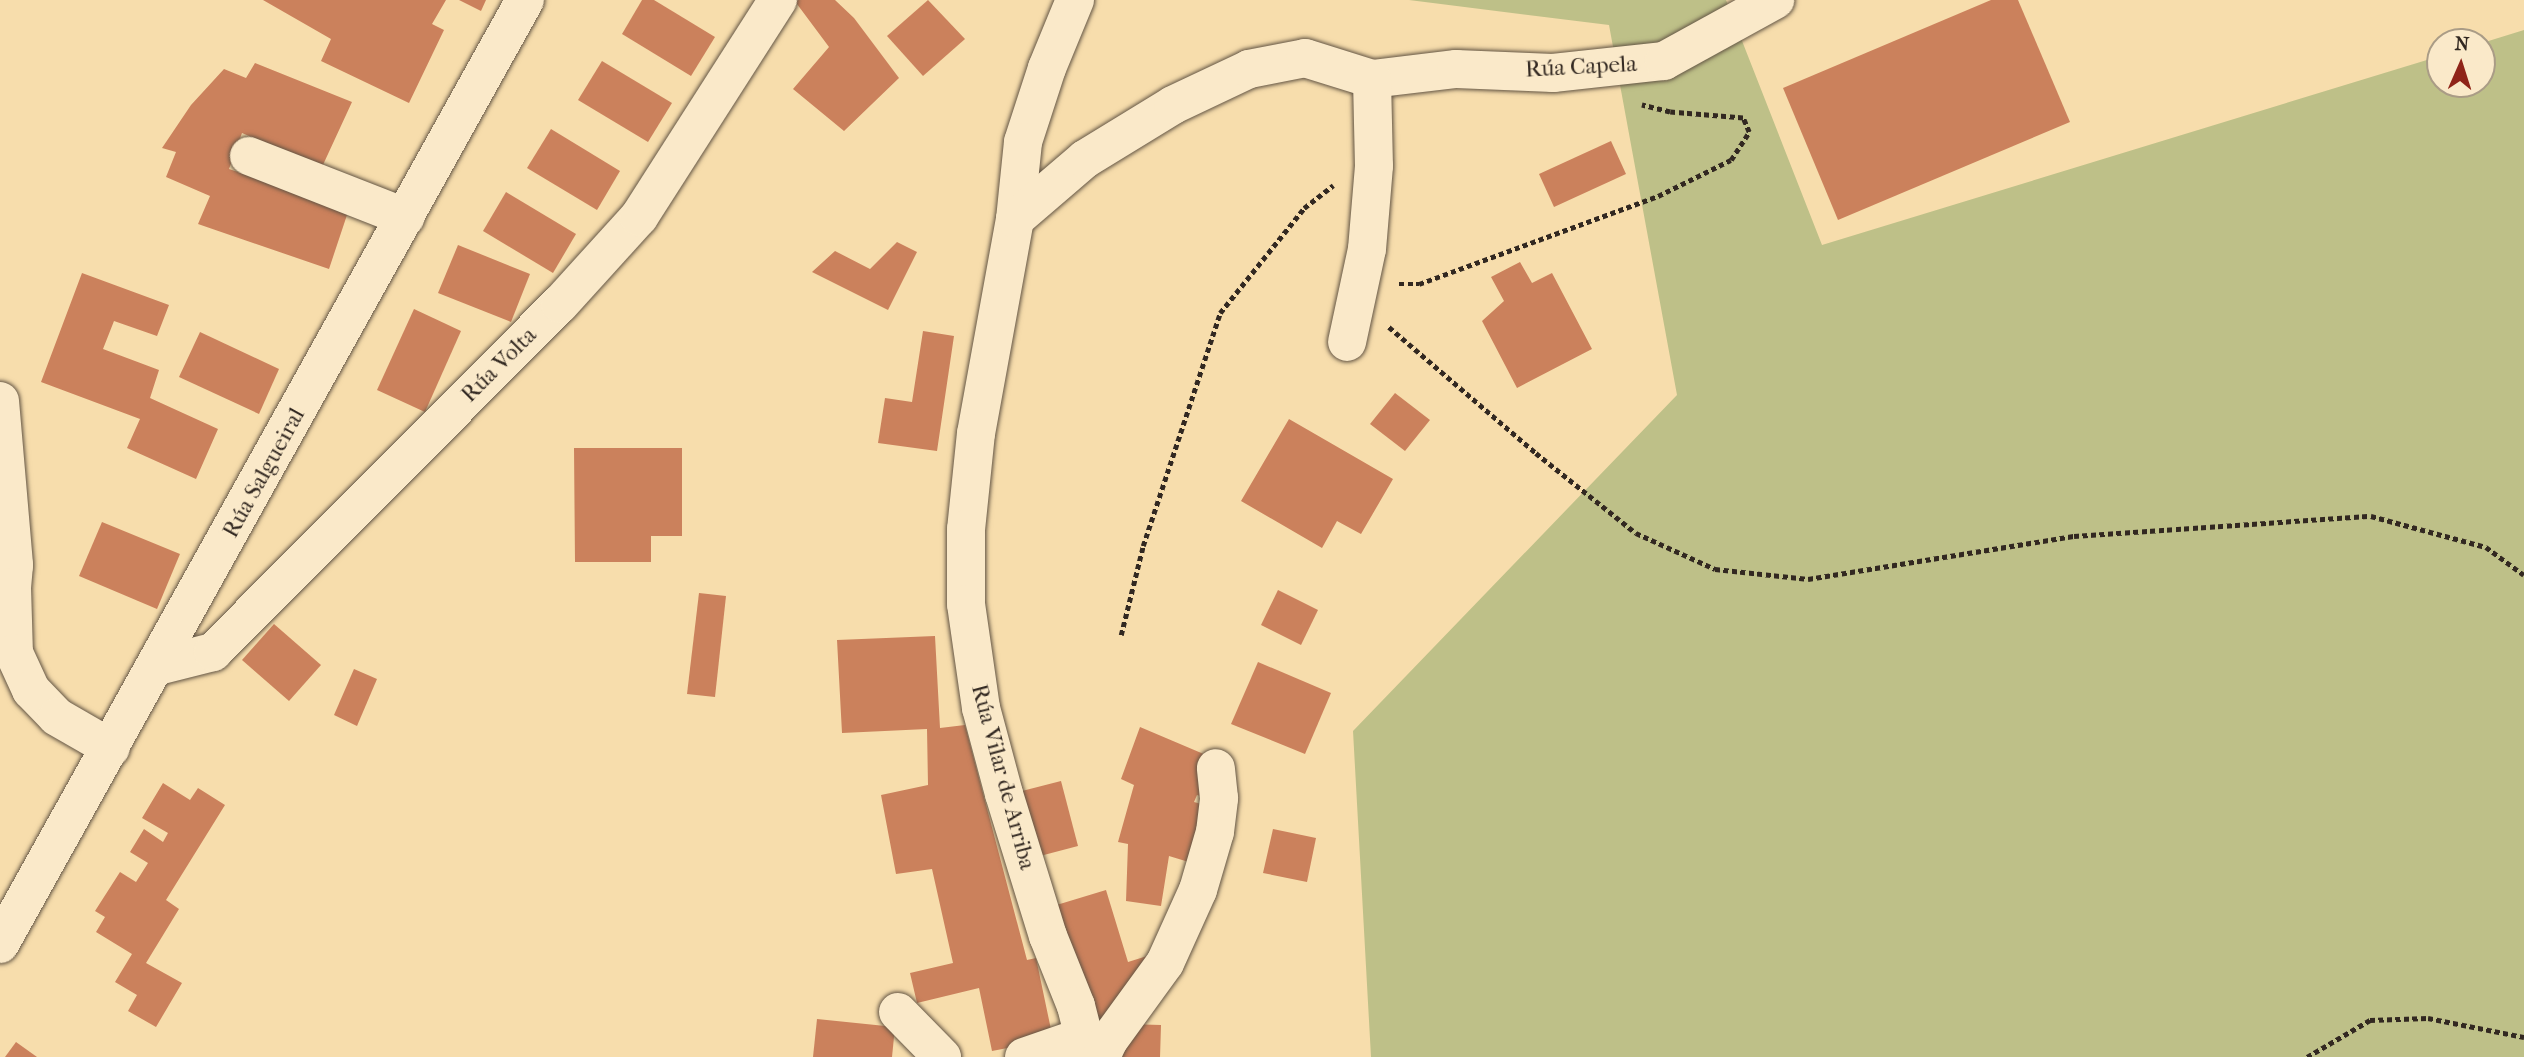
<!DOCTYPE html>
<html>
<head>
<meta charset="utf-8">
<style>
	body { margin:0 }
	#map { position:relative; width:2524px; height:1057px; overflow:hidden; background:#f7ddac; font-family:"IM FELL French Canon",serif }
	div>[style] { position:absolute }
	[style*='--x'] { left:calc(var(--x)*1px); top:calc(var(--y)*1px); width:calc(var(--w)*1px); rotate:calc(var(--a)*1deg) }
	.green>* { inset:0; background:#bec088 }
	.building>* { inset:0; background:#cb815c }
	.path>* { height:4.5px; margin-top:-2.25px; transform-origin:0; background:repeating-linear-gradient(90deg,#322821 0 5px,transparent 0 8.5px) }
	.roads { filter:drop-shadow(0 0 2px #635544) drop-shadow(0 0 2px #635544) }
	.minor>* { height:38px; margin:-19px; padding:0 19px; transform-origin:19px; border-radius:19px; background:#fae9c9 }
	span { translate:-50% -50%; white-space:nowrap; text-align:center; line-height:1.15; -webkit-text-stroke:6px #fae9c9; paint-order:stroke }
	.street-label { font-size:23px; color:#322821 }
	.north { position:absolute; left:2426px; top:28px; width:70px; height:70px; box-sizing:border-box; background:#fae9c9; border:2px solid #aa9c86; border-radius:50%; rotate:3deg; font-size:19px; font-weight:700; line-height:28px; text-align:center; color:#322821 }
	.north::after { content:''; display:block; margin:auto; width:24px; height:32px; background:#8f2418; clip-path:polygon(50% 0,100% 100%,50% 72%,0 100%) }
</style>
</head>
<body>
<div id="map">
	<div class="green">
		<i style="clip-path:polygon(1409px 0,1726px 0,1822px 245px,2440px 56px,2440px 84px,2482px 84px,2482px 43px,2524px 30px,2524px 1057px,1371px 1057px,1353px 731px,1677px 395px,1609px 25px)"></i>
	</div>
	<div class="building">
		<i style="clip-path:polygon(263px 0,446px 0,432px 24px,444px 30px,409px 103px,321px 61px,331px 39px)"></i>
		<i style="clip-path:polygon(459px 0,486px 0,481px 11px)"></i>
		<i style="clip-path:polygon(642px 0,654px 0,715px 37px,691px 76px,622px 34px)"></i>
		<i style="clip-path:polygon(794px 0,835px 0,854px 18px,899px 78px,844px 131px,793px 89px,829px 47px)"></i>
		<i style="clip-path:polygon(928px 0,965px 39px,923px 76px,887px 36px)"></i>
		<i style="clip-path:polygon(1991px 0,2018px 0,2070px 122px,1838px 220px,1783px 88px)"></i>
		<i style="clip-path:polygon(602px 61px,672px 103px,648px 142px,578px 100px)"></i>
		<i style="clip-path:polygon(255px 63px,352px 102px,322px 167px,242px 133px,229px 169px,349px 209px,329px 269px,198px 224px,210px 196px,166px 177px,176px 152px,162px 148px,191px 105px,224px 69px,246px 78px)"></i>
		<i style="clip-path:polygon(551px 129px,620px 171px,597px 210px,527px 168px)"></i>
		<i style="clip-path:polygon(1611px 141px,1626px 174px,1554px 207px,1539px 174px)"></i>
		<i style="clip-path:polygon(506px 192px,576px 234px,553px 273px,483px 231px)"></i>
		<i style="clip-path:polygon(897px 242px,917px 252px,888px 310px,812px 272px,835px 251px,870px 269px)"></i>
		<i style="clip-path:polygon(458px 245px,530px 274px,511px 322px,438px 293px)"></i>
		<i style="clip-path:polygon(1520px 262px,1532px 283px,1552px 273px,1592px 349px,1517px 388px,1482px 321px,1504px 301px,1491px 277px)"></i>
		<i style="clip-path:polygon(82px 273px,169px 305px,157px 336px,114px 321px,103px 349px,159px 370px,150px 398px,218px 429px,196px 479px,127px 448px,140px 419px,41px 382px)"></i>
		<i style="clip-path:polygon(414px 309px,461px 331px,425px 412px,377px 390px)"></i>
		<i style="clip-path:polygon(923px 331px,954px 336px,937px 451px,878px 443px,885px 398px,912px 402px)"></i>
		<i style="clip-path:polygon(200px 332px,279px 369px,259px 414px,179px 377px)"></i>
		<i style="clip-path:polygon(1395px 393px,1430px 420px,1405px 451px,1370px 424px)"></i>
		<i style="clip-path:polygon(1289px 419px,1393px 479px,1361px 534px,1337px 521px,1322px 548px,1241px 501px)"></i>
		<i style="clip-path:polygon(574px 448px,682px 448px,682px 536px,651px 536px,651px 562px,575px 562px)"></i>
		<i style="clip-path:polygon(102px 522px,180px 554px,157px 609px,79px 576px)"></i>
		<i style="clip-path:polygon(1278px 590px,1318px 610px,1301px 645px,1261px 625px)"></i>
		<i style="clip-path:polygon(699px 593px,726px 596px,715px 697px,687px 694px)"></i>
		<i style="clip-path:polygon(274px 624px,321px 665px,289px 701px,242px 660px)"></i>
		<i style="clip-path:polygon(935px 636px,940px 728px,965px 725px,1027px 960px,1036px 958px,1053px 1039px,992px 1051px,979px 988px,917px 1003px,910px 973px,953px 963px,932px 869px,896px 874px,881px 795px,928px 785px,927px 729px,842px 733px,837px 640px)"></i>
		<i style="clip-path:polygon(1258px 662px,1331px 693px,1305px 754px,1231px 724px)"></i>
		<i style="clip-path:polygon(354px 669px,377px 679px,357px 726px,334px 715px)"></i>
		<i style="clip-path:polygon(1140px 727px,1206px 755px,1210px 799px,1197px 795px,1194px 802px,1208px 806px,1192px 863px,1169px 856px,1161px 906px,1126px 901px,1128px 844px,1118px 842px,1134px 785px,1121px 779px)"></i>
		<i style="clip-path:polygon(1061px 781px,1078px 846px,1040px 856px,1022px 791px)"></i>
		<i style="clip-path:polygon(163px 783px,190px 800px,198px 788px,225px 805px,166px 900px,179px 909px,146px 963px,182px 983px,156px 1027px,128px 1011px,137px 995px,115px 982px,132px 954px,96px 932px,105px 917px,95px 911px,120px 872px,136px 882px,148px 863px,130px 852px,144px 829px,163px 842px,168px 833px,142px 818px)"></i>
		<i style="clip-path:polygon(1273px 829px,1316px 838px,1307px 882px,1263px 873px)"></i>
		<i style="clip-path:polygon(1106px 890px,1128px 962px,1160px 952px,1095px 1030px,1050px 907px)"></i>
		<i style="clip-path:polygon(817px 1019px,895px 1027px,892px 1057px,813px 1057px)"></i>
		<i style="clip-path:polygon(1127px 1024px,1161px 1025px,1160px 1057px,1108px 1057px)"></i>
		<i style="clip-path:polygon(16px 1042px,37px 1057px,5px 1057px)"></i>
	</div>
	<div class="path">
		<i style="--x:1399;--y:284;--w:20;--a:0"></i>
		<i style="--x:1419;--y:284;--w:255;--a:-20.2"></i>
		<i style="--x:1658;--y:196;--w:81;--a:-26.3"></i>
		<i style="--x:1731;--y:160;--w:33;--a:-57"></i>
		<i style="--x:1749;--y:132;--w:15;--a:-113"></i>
		<i style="--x:1743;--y:118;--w:73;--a:-175.3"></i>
		<i style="--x:1670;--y:112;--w:29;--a:-166"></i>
		<i style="--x:1389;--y:327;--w:194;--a:40.6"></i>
		<i style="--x:1536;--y:453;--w:128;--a:38.7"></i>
		<i style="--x:1636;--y:533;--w:87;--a:24.5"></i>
		<i style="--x:1715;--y:569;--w:94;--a:6.1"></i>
		<i style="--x:1808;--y:579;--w:269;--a:-9.2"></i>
		<i style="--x:2074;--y:536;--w:298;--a:-3.9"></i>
		<i style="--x:2371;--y:516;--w:119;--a:15.1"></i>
		<i style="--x:2486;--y:547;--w:47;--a:36.4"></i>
		<i style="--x:1121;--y:635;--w:92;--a:-76.1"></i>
		<i style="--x:1143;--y:546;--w:245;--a:-71.7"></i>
		<i style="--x:1220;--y:313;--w:134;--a:-51.3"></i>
		<i style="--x:1304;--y:208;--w:37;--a:-38"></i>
		<i style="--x:2307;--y:1057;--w:73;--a:-30.4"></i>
		<i style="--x:2370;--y:1020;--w:58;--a:-2"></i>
		<i style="--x:2428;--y:1018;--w:98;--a:11.2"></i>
	</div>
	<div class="roads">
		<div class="minor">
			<i style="--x:1075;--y:0;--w:74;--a:112.4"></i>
			<i style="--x:1047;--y:68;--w:78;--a:108"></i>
			<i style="--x:1023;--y:142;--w:77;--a:95.9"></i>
			<i style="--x:1015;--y:219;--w:218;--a:100.3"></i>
			<i style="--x:976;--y:433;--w:97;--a:95.9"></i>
			<i style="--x:966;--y:529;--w:75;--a:90"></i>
			<i style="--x:966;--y:604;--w:105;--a:81.8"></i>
			<i style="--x:981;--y:708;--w:89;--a:75"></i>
			<i style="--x:1004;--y:794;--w:149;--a:72.8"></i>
			<i style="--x:1048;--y:936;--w:75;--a:68.2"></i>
			<i style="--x:1076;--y:1006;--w:53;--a:75.7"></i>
			<i style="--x:1372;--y:79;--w:85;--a:-6.8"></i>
			<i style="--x:1456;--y:69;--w:97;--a:2.4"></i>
			<i style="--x:1553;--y:73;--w:112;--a:-6.2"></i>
			<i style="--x:1664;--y:61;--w:127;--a:-28.8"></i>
			<i style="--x:249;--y:156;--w:168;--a:21.4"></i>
			<i style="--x:1015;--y:219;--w:92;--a:-40.6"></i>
			<i style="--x:1085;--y:159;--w:103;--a:-31.5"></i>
			<i style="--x:1173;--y:105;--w:84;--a:-25.3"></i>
			<i style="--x:1249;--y:69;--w:57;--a:-11.1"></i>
			<i style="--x:1305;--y:58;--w:70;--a:17.4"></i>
			<i style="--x:1372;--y:79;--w:87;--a:88.7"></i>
			<i style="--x:1374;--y:166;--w:83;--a:94.8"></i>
			<i style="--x:1367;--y:249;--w:95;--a:102.1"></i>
			<i style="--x:0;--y:401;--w:165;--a:85.1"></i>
			<i style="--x:14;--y:565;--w:22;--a:95"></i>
			<i style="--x:12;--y:587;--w:66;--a:88.3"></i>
			<i style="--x:14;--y:653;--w:41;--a:65.3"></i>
			<i style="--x:31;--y:690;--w:37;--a:46"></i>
			<i style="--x:57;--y:717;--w:62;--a:29.9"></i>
			<i style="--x:158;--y:666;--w:57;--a:-14.3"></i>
			<i style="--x:213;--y:652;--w:491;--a:-45.1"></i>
			<i style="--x:560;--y:304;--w:118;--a:-47.8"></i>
			<i style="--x:639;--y:217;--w:258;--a:-57.4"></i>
			<i style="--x:0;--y:944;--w:1080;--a:-60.92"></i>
			<i style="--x:898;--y:1012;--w:63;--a:45.6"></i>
			<i style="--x:1024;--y:1057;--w:65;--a:-19"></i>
			<i style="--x:1101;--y:1057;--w:19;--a:-65"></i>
			<i style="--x:1109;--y:1040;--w:95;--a:-54"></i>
			<i style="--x:1165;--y:963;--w:80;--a:-65.7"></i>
			<i style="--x:1198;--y:890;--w:60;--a:-73.7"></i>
			<i style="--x:1215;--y:832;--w:34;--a:-83"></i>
			<i style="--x:1219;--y:798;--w:30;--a:-96"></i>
		</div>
	</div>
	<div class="street-label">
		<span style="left:1581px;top:67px;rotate:-3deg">Rúa Capela</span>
		<span style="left:499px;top:365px;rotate:-45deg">Rúa Volta</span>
		<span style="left:264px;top:473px;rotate:-61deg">Rúa Salgueiral</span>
		<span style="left:1003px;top:777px;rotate:75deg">Rúa Vilar de Arriba</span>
	</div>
	<div class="north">N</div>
</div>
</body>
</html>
